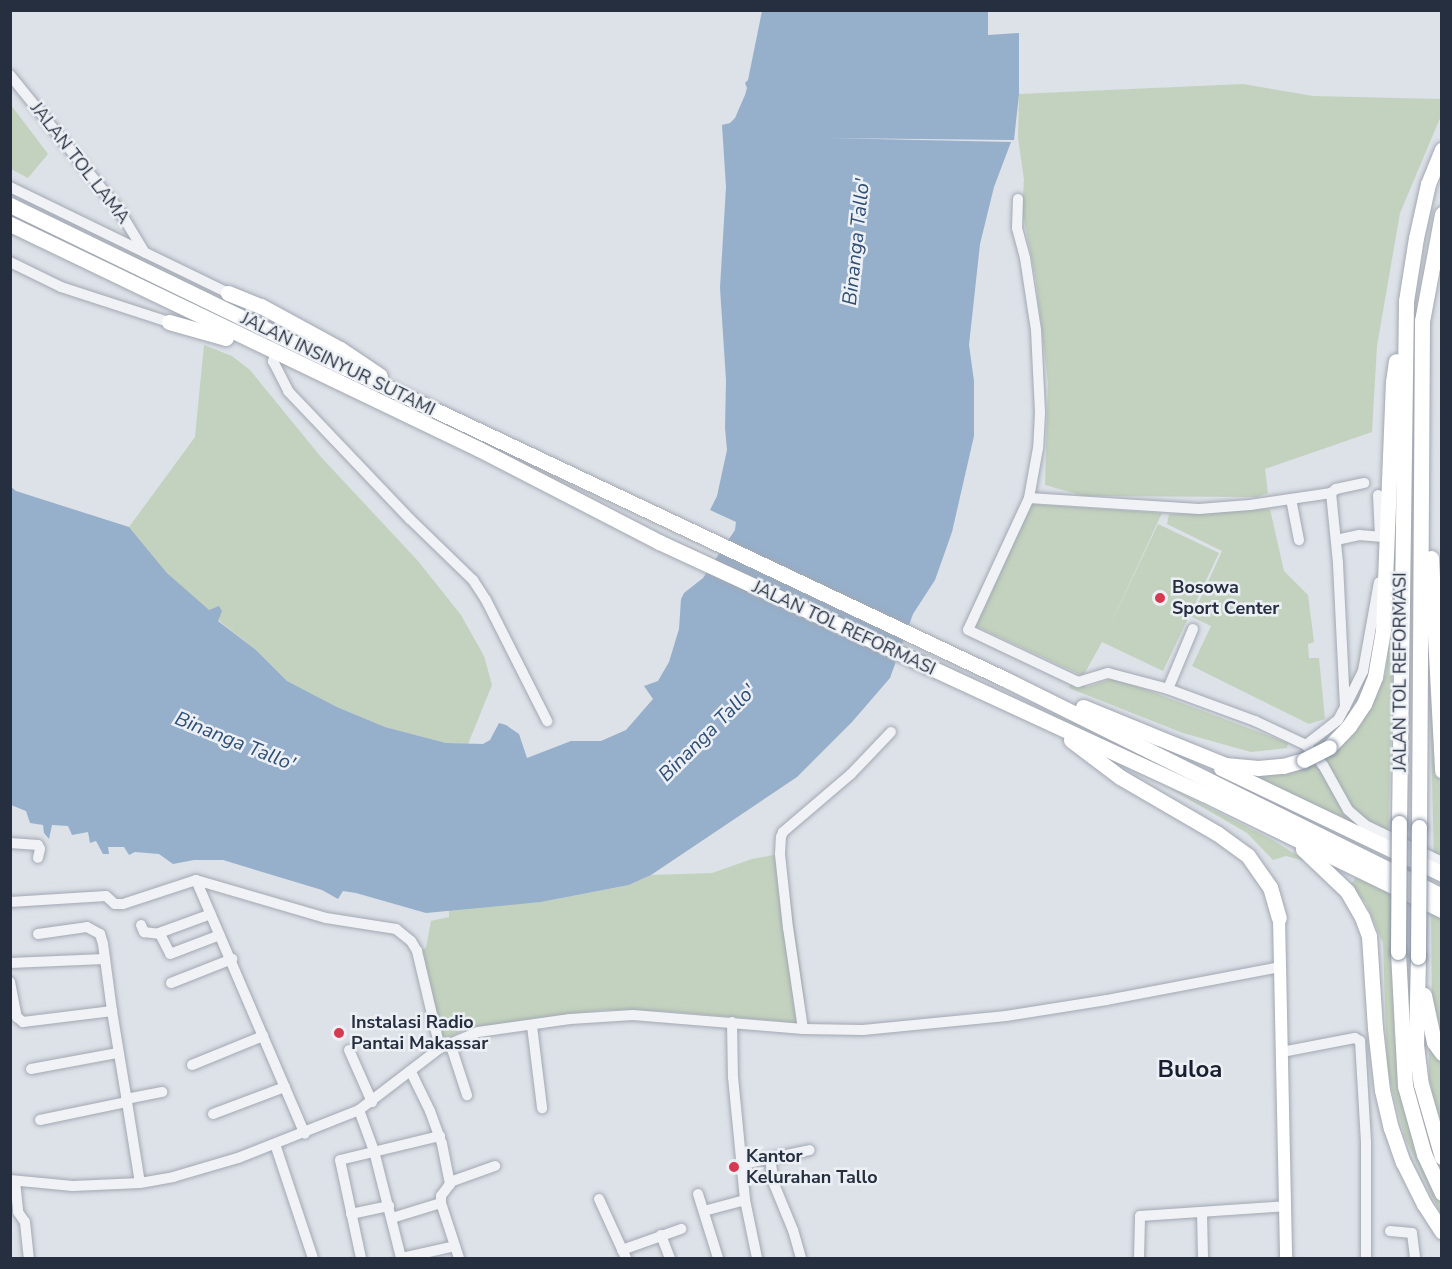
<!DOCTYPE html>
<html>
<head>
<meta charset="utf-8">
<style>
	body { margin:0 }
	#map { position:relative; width:1452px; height:1269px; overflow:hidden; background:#dde1e8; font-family:"Nunito Sans",sans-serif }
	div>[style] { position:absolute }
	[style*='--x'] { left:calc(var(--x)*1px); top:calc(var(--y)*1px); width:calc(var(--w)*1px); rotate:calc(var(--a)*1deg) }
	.green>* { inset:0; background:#c3d2be }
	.water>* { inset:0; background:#96afca }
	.roads { filter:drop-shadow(0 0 2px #a2a8b2) drop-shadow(0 0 2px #a2a8b2) }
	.minor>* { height:10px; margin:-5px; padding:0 5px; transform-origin:5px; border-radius:5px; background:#f0f2f6 }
	.major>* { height:12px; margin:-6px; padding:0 6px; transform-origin:6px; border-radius:6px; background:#fff }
	.highway>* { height:15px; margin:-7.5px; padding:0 7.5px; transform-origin:7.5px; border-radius:7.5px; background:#fff }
	.bridges { filter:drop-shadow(0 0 2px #848e9f) drop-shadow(0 0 2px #848e9f) }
	.highway-bridge>* { height:15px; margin:-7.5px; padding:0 7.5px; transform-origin:7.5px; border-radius:7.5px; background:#fff }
	.dots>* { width:16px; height:16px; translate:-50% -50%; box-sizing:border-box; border:3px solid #ecf0f5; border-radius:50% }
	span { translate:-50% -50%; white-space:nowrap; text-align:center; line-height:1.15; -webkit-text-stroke:5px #ecf0f5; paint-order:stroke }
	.street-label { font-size:18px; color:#262f3f }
	.poi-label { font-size:18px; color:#262f3f; font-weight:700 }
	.left { translate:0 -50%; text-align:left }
	.water-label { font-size:20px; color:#2e4e75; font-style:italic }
	.district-label { font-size:24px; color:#182030; font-weight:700 }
	.frame { position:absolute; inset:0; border:12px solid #262f3f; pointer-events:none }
</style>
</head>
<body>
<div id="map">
	<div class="green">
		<i style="clip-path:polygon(1243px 84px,1313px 96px,1441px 99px,1441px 116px,1400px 213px,1377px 346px,1372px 432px,1265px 469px,1268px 493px,1257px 497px,1084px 496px,1045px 485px,1048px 383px,1036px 280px,1022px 211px,1024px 179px,1018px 138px,1019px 94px)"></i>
		<i style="clip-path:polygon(11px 105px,48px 154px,28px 178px,11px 169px)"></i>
		<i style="clip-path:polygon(204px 345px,232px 356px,250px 370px,321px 457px,418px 561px,461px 615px,484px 656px,492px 685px,468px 744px,446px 743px,385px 727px,337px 707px,287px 681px,256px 650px,218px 620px,167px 573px,129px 527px,195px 437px)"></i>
		<i style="clip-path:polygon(1032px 504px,1162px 513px,1106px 634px,1158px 524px,1219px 553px,1163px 671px,1102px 642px,1083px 676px,976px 626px)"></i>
		<i style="clip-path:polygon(1270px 509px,1284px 571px,1308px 595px,1314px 642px,1308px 644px,1309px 658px,1319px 658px,1325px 719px,1309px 724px,1192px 666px,1211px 626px,1192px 617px,1222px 551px,1167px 524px,1169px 514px)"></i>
		<i style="clip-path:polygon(1395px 572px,1388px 846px,1247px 772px,1276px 773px,1316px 765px,1334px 752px,1361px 725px,1386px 674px)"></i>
		<i style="clip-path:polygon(1429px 657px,1441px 797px,1441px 859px,1434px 858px)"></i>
		<i style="clip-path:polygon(1115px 678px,1288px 743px,1287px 748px,1251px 752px,1183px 733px,1069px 688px,1071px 683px,1088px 687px)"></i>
		<i style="clip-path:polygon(1166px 786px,1271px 839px,1308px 862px,1286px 856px,1273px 860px,1247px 833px)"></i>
		<i style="clip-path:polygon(784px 853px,805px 999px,805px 1020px,798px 1023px,663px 1011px,603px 1010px,465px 1030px,441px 1041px,422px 950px,426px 948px,431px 921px,449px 917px,449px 909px,541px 902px,629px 885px,651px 875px,712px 873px,752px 859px)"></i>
		<i style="clip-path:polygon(1357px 876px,1393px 892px,1394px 1034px,1401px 1089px,1416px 1151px,1441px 1201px,1441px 1215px,1405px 1138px,1393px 1093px,1387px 1067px,1383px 943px,1366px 903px,1350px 886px)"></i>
		<i style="clip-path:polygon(1431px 912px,1441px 917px,1441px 1048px,1432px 1014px)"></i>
		<i style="clip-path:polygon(1429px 1045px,1441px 1063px,1441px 1135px,1429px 1077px)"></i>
	</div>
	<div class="water">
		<i style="clip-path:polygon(762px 11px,988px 11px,988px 35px,1019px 33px,1019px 94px,1014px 140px,829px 138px,1011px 142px,994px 187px,980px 244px,969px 345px,974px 381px,974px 436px,952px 532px,935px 580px,913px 614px,890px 678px,852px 722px,797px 777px,651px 875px,629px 885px,541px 902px,426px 913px,356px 893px,343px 891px,338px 899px,322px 890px,223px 860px,194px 860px,173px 864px,159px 854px,135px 852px,129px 855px,124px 847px,108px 847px,109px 854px,103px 854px,96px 841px,90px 843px,88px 832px,72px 835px,68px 826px,52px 825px,49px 839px,44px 833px,43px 825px,30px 823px,26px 811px,11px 805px,10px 486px,16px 491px,129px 527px,167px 573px,209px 610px,219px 606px,222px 611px,218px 621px,256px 650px,287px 681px,337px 707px,385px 727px,446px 743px,483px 744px,490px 740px,499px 723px,506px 725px,519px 734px,527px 758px,571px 741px,601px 741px,626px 730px,653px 699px,644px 686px,658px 681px,669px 662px,679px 629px,681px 599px,684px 593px,703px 578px,735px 530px,736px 522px,710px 510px,717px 496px,727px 450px,725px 428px,726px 380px,720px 288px,726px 187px,722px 125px,730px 123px,735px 118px,745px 95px,747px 88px,745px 83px,748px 80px)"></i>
	</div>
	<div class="roads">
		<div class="minor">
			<i style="--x:10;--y:75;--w:174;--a:51.1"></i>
			<i style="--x:119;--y:210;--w:50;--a:58.8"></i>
			<i style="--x:10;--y:187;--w:242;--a:25.9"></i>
			<i style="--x:1018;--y:199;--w:29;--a:92"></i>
			<i style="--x:1017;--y:228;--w:31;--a:75"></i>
			<i style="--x:1025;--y:258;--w:73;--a:81.3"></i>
			<i style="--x:1036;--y:330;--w:83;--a:87.2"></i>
			<i style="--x:1040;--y:413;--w:35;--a:93"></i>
			<i style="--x:1038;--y:448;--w:51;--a:100.2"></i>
			<i style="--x:1029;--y:498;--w:145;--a:114.8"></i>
			<i style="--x:968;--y:630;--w:122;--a:25.3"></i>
			<i style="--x:1078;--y:682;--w:31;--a:-17"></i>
			<i style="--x:1108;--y:673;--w:62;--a:14.9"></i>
			<i style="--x:1168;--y:689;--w:93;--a:20.2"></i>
			<i style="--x:1255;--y:721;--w:56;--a:25.2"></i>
			<i style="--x:1306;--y:745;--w:26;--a:50"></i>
			<i style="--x:1323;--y:765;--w:51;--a:60.9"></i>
			<i style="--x:1348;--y:810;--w:23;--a:41"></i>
			<i style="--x:1365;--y:825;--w:85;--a:25.7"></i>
			<i style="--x:10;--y:262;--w:57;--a:26.1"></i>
			<i style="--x:61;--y:287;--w:114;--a:18"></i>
			<i style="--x:276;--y:354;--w:8;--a:113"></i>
			<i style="--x:273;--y:361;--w:34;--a:63"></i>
			<i style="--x:288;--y:391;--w:177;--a:46.4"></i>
			<i style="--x:410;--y:519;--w:88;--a:44.1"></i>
			<i style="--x:473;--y:580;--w:24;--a:57"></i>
			<i style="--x:486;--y:600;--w:136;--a:63.2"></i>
			<i style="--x:1378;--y:495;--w:41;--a:87.2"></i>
			<i style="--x:1029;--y:498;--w:170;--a:3.7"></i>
			<i style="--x:1199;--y:509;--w:51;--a:-4.5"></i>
			<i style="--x:1250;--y:505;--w:82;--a:-8.4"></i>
			<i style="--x:1331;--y:493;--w:6;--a:-39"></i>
			<i style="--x:1336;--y:489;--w:29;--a:-12"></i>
			<i style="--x:1291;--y:499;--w:42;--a:79"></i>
			<i style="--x:1336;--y:540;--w:24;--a:-12"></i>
			<i style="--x:1359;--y:535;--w:21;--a:5"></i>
			<i style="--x:1168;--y:689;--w:65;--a:-67.4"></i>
			<i style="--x:1345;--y:707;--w:40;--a:-63.4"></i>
			<i style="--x:1363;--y:671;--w:90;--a:-79.8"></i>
			<i style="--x:1306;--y:745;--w:41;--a:-38"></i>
			<i style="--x:1338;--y:720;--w:15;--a:-62"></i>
			<i style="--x:1345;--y:707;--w:144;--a:-92.8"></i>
			<i style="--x:1338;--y:563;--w:70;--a:-95.7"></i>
			<i style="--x:10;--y:843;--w:28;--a:4"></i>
			<i style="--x:38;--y:845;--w:4;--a:63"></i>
			<i style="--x:40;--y:849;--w:9;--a:103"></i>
			<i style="--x:196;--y:880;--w:135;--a:16.3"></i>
			<i style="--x:326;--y:918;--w:71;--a:8.9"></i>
			<i style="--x:396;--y:929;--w:19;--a:39"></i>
			<i style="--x:411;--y:941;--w:12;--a:59"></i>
			<i style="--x:417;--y:951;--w:100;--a:76.7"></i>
			<i style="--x:10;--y:902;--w:96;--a:-3.6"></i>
			<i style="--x:106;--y:896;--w:12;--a:42"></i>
			<i style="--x:115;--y:904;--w:8;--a:0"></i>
			<i style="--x:123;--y:904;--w:77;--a:-18.2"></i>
			<i style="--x:196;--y:880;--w:276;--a:66.8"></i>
			<i style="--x:141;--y:925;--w:8;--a:67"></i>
			<i style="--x:144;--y:932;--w:16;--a:7"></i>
			<i style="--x:160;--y:934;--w:22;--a:63"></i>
			<i style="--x:170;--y:954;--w:53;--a:-20.8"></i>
			<i style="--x:159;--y:933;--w:55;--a:-20.1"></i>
			<i style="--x:38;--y:934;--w:49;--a:-8.1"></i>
			<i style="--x:87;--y:927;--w:15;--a:28"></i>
			<i style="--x:100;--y:934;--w:10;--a:73"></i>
			<i style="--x:103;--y:944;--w:68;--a:82.3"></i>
			<i style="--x:10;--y:963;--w:95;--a:-2.4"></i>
			<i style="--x:10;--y:982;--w:36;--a:79"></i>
			<i style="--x:17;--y:1017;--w:8;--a:40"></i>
			<i style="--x:23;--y:1022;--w:90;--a:-7"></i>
			<i style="--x:112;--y:1011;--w:92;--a:80.6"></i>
			<i style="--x:171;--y:983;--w:66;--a:-21.5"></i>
			<i style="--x:732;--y:1022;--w:55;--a:89"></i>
			<i style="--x:733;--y:1077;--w:124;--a:84.4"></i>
			<i style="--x:745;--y:1200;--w:59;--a:78.3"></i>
			<i style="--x:532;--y:1026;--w:83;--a:83"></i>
			<i style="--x:803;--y:1029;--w:102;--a:-98.4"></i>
			<i style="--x:788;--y:928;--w:74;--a:-96.2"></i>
			<i style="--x:780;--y:854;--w:17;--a:-87"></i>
			<i style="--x:781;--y:837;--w:5;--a:-68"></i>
			<i style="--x:783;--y:832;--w:89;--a:-40.5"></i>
			<i style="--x:851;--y:774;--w:58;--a:-46.4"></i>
			<i style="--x:450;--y:1043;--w:55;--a:71.9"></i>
			<i style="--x:349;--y:1050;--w:57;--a:66.1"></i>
			<i style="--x:1282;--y:1052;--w:74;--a:-10.9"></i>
			<i style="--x:1355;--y:1038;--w:6;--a:31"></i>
			<i style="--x:1360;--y:1041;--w:102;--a:86.6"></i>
			<i style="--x:1366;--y:1143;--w:115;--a:90"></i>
			<i style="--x:192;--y:1065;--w:77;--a:-22.2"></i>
			<i style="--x:31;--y:1069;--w:87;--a:-10.5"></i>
			<i style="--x:411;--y:1072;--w:43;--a:64"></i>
			<i style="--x:430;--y:1111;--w:35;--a:70"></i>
			<i style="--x:442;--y:1144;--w:41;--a:78.7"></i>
			<i style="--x:450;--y:1184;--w:15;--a:127"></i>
			<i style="--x:441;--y:1196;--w:7;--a:90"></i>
			<i style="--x:441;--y:1203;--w:58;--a:71.9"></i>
			<i style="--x:126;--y:1099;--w:37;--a:-11"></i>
			<i style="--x:359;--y:1110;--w:44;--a:69.9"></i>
			<i style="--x:374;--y:1151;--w:110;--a:75.8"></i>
			<i style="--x:213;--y:1114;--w:77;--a:-20.6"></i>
			<i style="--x:40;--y:1120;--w:89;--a:-11.7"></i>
			<i style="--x:127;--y:1102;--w:82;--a:80.9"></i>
			<i style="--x:275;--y:1144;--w:120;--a:71.6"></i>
			<i style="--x:770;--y:1158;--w:26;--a:81"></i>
			<i style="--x:774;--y:1184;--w:50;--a:67.6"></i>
			<i style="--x:793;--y:1230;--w:29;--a:74"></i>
			<i style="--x:743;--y:1164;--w:68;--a:-11.8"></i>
			<i style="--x:10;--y:1180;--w:63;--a:5.4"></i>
			<i style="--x:73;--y:1186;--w:67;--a:-2.6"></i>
			<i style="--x:140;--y:1183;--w:34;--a:-10"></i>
			<i style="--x:173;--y:1177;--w:68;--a:-16.3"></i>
			<i style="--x:238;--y:1158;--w:130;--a:-21.6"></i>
			<i style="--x:359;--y:1110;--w:102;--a:-37.4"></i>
			<i style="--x:440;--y:1048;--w:41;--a:-22.8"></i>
			<i style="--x:478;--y:1032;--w:93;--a:-8"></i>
			<i style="--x:570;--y:1019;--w:63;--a:-3.6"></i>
			<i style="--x:633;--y:1015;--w:171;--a:4.7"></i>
			<i style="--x:803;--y:1029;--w:60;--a:1"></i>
			<i style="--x:863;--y:1030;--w:144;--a:-5.6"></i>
			<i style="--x:1006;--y:1016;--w:102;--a:-9"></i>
			<i style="--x:1107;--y:1000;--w:176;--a:-10.8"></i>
			<i style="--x:15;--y:1181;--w:31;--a:84"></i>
			<i style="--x:18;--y:1212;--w:12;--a:55"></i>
			<i style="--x:25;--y:1222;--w:36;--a:84"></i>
			<i style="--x:450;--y:1182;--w:48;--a:-19.6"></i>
			<i style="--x:698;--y:1194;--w:67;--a:72.6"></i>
			<i style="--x:599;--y:1199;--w:65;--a:65.4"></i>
			<i style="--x:704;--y:1211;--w:42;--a:-15"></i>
			<i style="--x:1202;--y:1213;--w:45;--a:88.7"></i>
			<i style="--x:351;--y:1214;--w:39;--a:-12"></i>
			<i style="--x:392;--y:1218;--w:51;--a:-17"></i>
			<i style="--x:1390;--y:1231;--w:22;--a:5"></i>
			<i style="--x:1412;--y:1233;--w:25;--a:83"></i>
			<i style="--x:661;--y:1235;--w:25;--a:69"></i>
			<i style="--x:622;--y:1250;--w:63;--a:-19.6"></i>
			<i style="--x:361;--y:1258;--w:100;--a:-102.1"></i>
			<i style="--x:340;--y:1160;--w:103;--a:-13.5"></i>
			<i style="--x:402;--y:1258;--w:54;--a:-12.8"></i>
			<i style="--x:1139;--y:1258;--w:42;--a:-88.6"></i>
			<i style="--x:1140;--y:1216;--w:145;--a:-3.9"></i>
		</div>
		<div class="major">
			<i style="--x:1279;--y:918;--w:340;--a:88.8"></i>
		</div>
		<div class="highway">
			<i style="--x:10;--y:205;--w:373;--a:25.9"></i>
			<i style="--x:346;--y:368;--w:731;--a:25.27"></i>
			<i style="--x:1007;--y:680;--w:486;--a:26.4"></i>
			<i style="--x:10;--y:224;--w:520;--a:25.63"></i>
			<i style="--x:479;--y:449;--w:203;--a:27.3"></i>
			<i style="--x:659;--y:542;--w:600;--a:24.82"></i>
			<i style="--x:1204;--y:794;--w:265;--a:26"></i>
			<i style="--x:228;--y:293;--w:35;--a:22"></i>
			<i style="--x:261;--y:306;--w:90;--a:28.6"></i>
			<i style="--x:340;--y:349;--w:48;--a:34"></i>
			<i style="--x:169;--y:322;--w:59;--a:15.7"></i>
			<i style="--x:1431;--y:558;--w:213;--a:87"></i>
			<i style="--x:1083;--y:707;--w:153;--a:22.2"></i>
			<i style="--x:1225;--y:765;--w:33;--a:5"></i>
			<i style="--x:1258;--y:768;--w:25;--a:-5"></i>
			<i style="--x:1283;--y:766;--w:22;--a:-16"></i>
			<i style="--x:1071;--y:740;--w:61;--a:37.1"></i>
			<i style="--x:1120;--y:777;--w:113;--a:30.2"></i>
			<i style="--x:1218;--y:834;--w:37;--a:36"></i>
			<i style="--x:1248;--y:856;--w:38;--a:55"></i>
			<i style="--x:1270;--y:887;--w:32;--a:74"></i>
			<i style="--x:1329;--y:747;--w:29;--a:-46"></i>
			<i style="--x:1349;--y:726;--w:27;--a:-56"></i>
			<i style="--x:1364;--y:704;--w:29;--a:-68"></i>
			<i style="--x:1375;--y:677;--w:48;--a:-80.3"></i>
			<i style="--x:1383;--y:630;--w:248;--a:-87.7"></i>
			<i style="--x:1393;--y:382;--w:21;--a:-82"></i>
			<i style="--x:1221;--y:768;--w:245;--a:25.6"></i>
			<i style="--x:1399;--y:823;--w:522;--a:-89.23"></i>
			<i style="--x:1406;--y:301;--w:64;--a:-81"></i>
			<i style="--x:1416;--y:238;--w:55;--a:-77.5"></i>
			<i style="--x:1428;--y:184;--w:37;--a:-68"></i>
			<i style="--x:1419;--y:827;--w:506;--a:-89.66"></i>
			<i style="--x:1422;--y:321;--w:109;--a:-79.4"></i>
			<i style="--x:1303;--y:849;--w:61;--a:43.7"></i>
			<i style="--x:1347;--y:891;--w:30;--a:60"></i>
			<i style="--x:1362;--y:917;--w:20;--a:70"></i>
			<i style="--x:1369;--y:936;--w:92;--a:86.3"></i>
			<i style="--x:1375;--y:1028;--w:62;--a:83.6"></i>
			<i style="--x:1382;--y:1090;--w:39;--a:77"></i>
			<i style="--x:1391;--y:1128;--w:36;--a:71"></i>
			<i style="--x:1403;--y:1162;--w:47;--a:63.4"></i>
			<i style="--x:1424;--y:1204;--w:33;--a:57"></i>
			<i style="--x:1398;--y:952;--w:134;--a:87"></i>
			<i style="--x:1405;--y:1086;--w:71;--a:74.4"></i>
			<i style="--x:1424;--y:1154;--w:43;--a:65.2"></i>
			<i style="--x:1418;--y:957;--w:88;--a:91.3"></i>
			<i style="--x:1416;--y:1045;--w:39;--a:83"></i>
			<i style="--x:1421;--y:1084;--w:76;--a:74"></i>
			<i style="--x:1424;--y:995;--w:48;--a:78"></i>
			<i style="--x:1434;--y:1042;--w:14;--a:54"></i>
		</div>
	</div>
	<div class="bridges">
		<div class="highway-bridge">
			<i style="--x:1304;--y:760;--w:28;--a:-27"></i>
			<i style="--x:1398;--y:952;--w:129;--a:-89.6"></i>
			<i style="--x:1418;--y:957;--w:130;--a:-89.6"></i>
		</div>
	</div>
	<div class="dots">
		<i style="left:1160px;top:598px;background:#d53a51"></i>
		<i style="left:339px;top:1033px;background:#d53a51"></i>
		<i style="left:734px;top:1167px;background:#d53a51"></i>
	</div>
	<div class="street-label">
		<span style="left:80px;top:163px;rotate:52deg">JALAN TOL LAMA</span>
		<span style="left:338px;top:364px;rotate:26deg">JALAN INSINYUR SUTAMI</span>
		<span style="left:844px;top:628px;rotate:25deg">JALAN TOL REFORMASI</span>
		<span style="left:1400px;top:672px;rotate:-90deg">JALAN TOL REFORMASI</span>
	</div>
	<div class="poi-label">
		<span class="left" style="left:1172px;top:598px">Bosowa<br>Sport Center</span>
		<span class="left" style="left:351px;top:1033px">Instalasi Radio<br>Pantai Makassar</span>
		<span class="left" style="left:746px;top:1167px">Kantor<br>Kelurahan Tallo</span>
	</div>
	<div class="water-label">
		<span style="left:856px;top:242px;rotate:-84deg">Binanga Tallo'</span>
		<span style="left:707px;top:733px;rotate:-45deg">Binanga Tallo'</span>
		<span style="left:235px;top:741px;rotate:22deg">Binanga Tallo'</span>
	</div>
	<div class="district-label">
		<span style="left:1190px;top:1070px">Buloa</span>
	</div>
	<div class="frame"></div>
</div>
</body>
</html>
